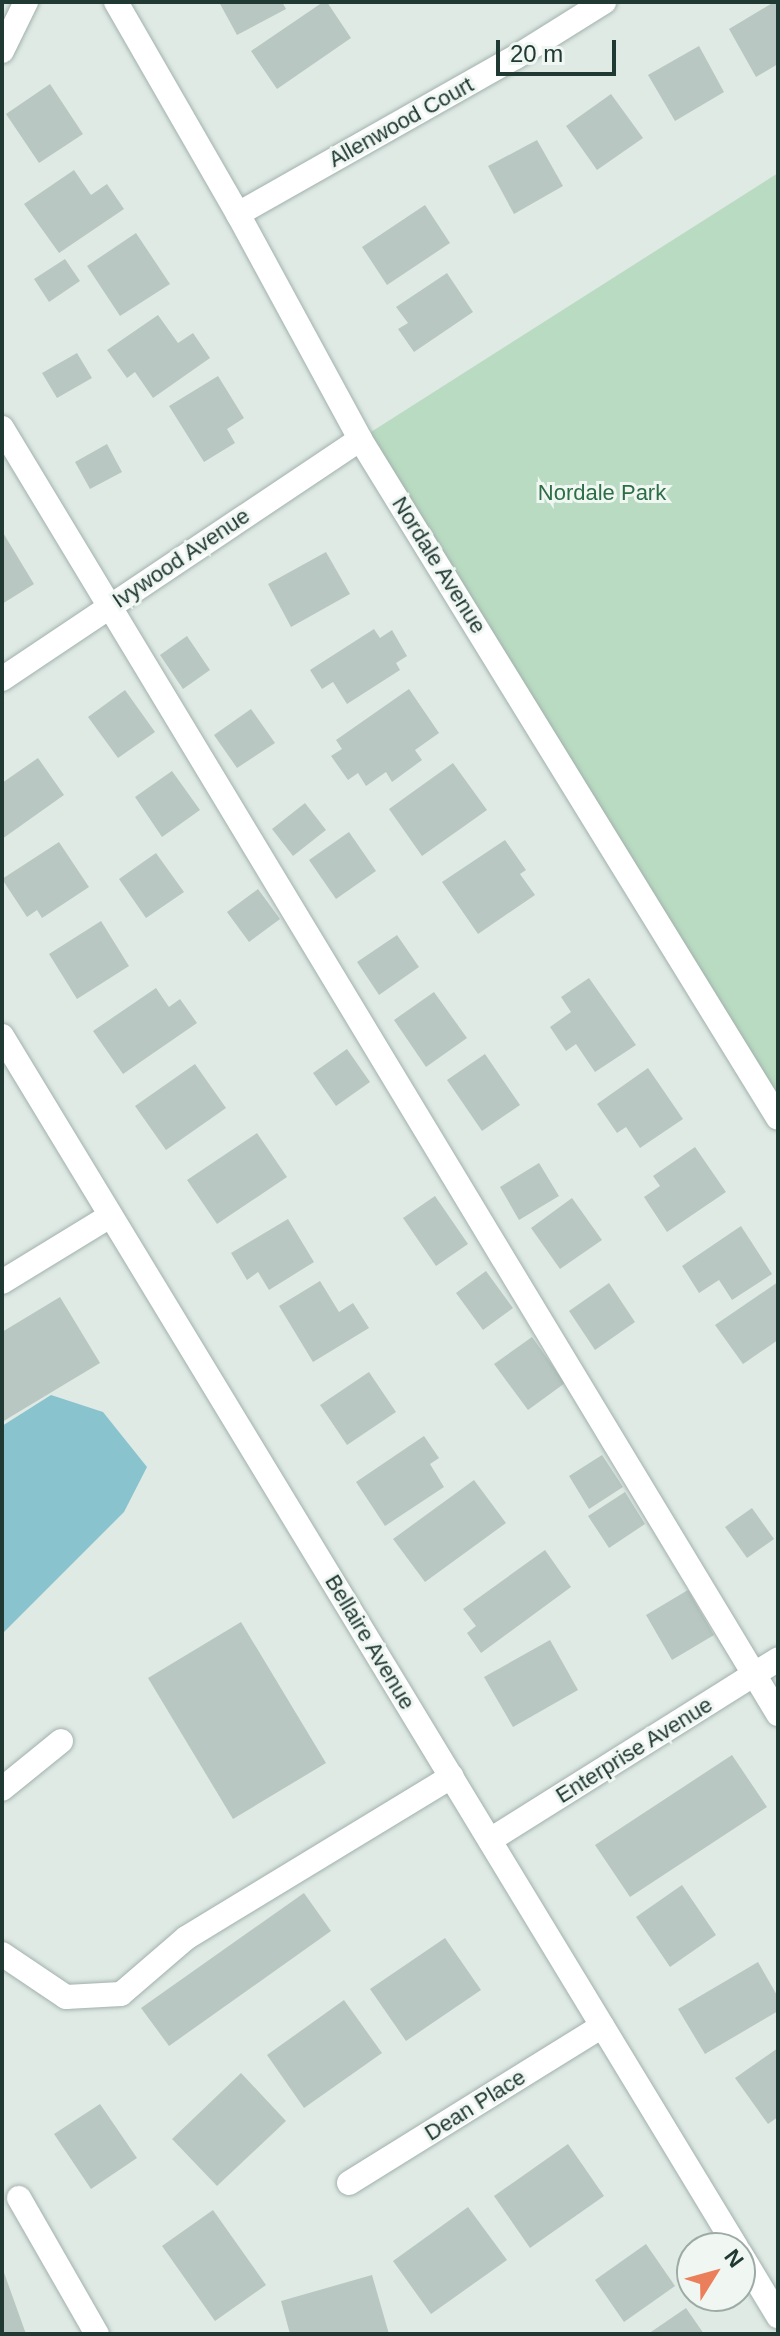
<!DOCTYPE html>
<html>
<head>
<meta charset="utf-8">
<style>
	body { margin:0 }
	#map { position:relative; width:780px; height:2336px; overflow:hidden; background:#dfeae5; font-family:Helvetica,sans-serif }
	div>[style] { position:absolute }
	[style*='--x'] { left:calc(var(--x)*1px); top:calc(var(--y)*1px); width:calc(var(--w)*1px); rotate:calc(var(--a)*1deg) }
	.green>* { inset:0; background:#b9dbc2 }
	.water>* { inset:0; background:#89c3ce }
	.building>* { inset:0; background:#b8c7c1 }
	.roads { filter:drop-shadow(0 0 2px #a2b1ac) drop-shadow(0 0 2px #a2b1ac) }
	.minor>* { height:24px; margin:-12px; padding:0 12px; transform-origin:12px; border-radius:12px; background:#fff }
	span { translate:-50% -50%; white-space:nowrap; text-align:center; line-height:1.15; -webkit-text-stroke:6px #f0f7f3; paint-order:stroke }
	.street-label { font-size:22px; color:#213933 }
	.park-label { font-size:22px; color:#2d6e46 }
	.frame { position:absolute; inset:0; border:4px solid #213933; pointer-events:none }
	.north { position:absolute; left:676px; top:2232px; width:80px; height:80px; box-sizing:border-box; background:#f0f7f3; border:2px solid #9daba6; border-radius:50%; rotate:53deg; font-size:22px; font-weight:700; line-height:32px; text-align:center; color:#213933 }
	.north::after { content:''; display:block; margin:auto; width:28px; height:36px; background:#ec7f5b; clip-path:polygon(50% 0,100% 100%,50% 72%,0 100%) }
	.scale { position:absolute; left:496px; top:40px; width:120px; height:36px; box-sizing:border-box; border:4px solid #213933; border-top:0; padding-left:10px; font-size:24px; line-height:28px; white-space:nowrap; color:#213933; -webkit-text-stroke:6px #f0f7f3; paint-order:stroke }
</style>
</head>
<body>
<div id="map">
	<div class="green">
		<i style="clip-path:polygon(778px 173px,778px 1111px,360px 439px)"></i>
	</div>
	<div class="water">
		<i style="clip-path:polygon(51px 1395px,103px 1412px,147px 1467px,124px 1512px,2px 1634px,2px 1426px)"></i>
	</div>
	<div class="building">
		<i style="clip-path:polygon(219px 2px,282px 2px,286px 9px,237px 35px)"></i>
		<i style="clip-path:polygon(323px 2px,327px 2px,351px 38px,277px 89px,251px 51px)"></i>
		<i style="clip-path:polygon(774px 2px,778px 2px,778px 64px,756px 77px,729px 29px)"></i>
		<i style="clip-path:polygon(699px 46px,724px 92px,675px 121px,648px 75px)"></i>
		<i style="clip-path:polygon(50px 84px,83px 134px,39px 163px,6px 114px)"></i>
		<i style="clip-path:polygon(611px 94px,643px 138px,597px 170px,566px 126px)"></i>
		<i style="clip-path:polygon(537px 140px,563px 186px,514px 214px,488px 166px)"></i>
		<i style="clip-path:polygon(74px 170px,91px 195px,107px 184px,124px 209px,59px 253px,24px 204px)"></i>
		<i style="clip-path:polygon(425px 205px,450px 243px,387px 285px,362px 247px)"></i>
		<i style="clip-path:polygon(136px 233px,170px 284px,120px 316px,87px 266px)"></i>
		<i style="clip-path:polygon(65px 259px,80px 281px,49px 302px,34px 279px)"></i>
		<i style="clip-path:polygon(447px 273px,473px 312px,414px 352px,398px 329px,408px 323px,396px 307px)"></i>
		<i style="clip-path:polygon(158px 315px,178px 343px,193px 333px,210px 358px,153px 398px,135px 372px,127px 378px,107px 350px)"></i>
		<i style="clip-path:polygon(77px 353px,92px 378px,57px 398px,42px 373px)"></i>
		<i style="clip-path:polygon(218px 376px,244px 418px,227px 429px,235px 443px,204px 462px,169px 406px)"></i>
		<i style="clip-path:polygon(107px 444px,122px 472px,90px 489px,75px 462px)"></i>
		<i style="clip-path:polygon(2px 531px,34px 584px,2px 604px)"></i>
		<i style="clip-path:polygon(326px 552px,350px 594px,291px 627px,268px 584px)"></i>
		<i style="clip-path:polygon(374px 629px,380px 638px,392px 630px,407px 656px,396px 663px,400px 670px,347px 704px,333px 682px,322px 689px,310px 670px)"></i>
		<i style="clip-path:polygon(187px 636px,210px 670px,183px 689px,160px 655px)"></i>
		<i style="clip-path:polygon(409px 689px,439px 733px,415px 750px,422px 760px,392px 782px,386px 772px,366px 786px,358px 773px,348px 780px,331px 756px,342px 749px,336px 740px)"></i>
		<i style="clip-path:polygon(125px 690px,155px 732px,118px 758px,88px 717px)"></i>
		<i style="clip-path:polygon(251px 709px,275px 743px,237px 768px,214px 735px)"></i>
		<i style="clip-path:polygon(38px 758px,64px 795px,2px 839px,2px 783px)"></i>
		<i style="clip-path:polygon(453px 763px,487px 810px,422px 856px,389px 809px)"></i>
		<i style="clip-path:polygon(172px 771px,200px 810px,162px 837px,135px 797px)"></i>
		<i style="clip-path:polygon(305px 803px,326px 830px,293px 856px,272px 829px)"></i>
		<i style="clip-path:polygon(349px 832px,376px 871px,336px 899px,309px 860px)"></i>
		<i style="clip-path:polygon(505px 840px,526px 870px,520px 874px,535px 895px,478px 934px,442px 882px)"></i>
		<i style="clip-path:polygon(59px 842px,89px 887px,42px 918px,37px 910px,27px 917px,2px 879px)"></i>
		<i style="clip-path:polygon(156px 853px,184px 892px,146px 918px,119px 879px)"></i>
		<i style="clip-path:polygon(258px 889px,280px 919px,249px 942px,227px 912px)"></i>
		<i style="clip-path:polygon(101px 921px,129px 966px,77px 999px,49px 954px)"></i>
		<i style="clip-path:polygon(397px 935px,419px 967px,379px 995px,357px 962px)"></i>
		<i style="clip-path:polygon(589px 978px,636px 1045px,595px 1072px,576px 1044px,566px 1051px,550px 1027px,571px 1012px,561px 997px)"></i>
		<i style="clip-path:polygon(156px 988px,169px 1007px,180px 999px,197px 1023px,123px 1074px,93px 1031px)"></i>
		<i style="clip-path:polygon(434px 992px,467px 1038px,426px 1067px,394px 1020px)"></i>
		<i style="clip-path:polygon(347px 1049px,370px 1082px,336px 1106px,313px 1073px)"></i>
		<i style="clip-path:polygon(485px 1054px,520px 1105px,482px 1131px,447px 1080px)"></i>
		<i style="clip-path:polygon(195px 1064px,226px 1108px,166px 1150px,135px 1106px)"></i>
		<i style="clip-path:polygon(648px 1068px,683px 1119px,640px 1148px,626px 1127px,617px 1133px,597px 1104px)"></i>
		<i style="clip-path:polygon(257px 1133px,287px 1177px,217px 1224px,187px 1180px)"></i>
		<i style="clip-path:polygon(695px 1147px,726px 1192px,667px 1232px,644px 1197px,660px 1186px,653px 1176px)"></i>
		<i style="clip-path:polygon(539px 1163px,559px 1196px,519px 1220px,500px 1187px)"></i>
		<i style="clip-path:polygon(435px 1196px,468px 1244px,436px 1266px,403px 1218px)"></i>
		<i style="clip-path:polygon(572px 1198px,602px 1240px,560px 1269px,531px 1228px)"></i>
		<i style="clip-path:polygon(288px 1219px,314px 1262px,269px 1290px,258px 1272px,247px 1280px,231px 1253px)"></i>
		<i style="clip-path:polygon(741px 1226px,772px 1274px,732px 1300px,719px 1280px,699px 1293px,682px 1266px)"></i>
		<i style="clip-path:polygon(486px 1271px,513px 1308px,483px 1330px,456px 1293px)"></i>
		<i style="clip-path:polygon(320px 1281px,339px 1312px,353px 1303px,369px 1328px,313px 1362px,279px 1306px)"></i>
		<i style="clip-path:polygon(778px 1282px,778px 1340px,743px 1364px,715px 1325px)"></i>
		<i style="clip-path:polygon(609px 1283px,635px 1322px,595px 1350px,569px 1311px)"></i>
		<i style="clip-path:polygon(60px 1297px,100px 1363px,2px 1422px,2px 1332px)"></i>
		<i style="clip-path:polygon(532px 1337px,565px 1383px,528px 1410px,494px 1364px)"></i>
		<i style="clip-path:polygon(369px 1372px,396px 1412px,347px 1445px,320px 1405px)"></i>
		<i style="clip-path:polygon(424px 1436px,439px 1458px,430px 1464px,444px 1487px,385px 1526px,356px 1482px)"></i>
		<i style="clip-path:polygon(602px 1455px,623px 1487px,589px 1509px,569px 1476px)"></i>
		<i style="clip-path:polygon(474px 1480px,506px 1523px,425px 1582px,393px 1539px)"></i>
		<i style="clip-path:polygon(625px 1492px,645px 1524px,609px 1548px,588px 1516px)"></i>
		<i style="clip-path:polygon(752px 1508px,774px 1539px,747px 1558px,725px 1527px)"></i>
		<i style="clip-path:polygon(545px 1550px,571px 1587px,481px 1653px,467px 1633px,476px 1626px,463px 1609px)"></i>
		<i style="clip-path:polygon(688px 1590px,714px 1635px,672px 1660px,646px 1615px)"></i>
		<i style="clip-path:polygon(241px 1622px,326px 1763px,233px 1819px,148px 1678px)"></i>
		<i style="clip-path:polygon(550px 1640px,578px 1690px,513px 1727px,484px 1677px)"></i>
		<i style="clip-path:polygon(732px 1755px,767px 1807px,630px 1897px,595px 1845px)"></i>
		<i style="clip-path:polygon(682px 1885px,716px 1935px,670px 1967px,636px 1917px)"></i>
		<i style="clip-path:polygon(304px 1893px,331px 1931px,169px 2046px,141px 2008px)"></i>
		<i style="clip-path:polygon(445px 1938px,481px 1990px,406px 2041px,370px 1989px)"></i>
		<i style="clip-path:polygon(758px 1962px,778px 1997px,778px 2011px,705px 2054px,678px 2009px)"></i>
		<i style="clip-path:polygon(344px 2000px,382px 2053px,304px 2108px,267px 2055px)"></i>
		<i style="clip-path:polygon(778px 2048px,778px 2117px,768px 2124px,735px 2078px)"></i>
		<i style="clip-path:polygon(241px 2073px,286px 2121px,217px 2186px,172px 2139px)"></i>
		<i style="clip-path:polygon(100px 2104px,137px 2158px,91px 2189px,54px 2134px)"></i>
		<i style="clip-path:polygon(568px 2144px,604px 2196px,530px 2248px,494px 2196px)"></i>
		<i style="clip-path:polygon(468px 2207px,507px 2260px,431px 2314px,393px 2261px)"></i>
		<i style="clip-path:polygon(213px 2210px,266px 2285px,215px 2321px,162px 2246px)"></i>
		<i style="clip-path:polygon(646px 2244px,675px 2286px,624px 2322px,595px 2280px)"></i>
		<i style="clip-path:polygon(2px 2267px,26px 2334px,2px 2334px)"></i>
		<i style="clip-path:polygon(372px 2275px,389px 2334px,290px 2334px,281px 2301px)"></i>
		<i style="clip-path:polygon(686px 2308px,704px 2334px,648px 2334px)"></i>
	</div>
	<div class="roads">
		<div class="minor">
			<i style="--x:116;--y:2;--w:245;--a:60.1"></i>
			<i style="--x:238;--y:214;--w:256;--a:61.5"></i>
			<i style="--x:360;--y:439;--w:797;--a:58.38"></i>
			<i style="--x:2;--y:51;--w:55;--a:-63.9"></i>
			<i style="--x:238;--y:214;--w:319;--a:-29.5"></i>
			<i style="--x:516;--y:57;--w:104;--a:-32"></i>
			<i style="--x:2;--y:428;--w:1502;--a:58.89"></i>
			<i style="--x:2;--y:679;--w:431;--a:-33.8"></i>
			<i style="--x:2;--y:1036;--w:1417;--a:58.77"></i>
			<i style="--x:2;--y:1282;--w:127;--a:-31.4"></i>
			<i style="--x:2;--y:1789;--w:76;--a:-39.1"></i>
			<i style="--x:490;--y:1840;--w:340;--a:-32.1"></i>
			<i style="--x:2;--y:1954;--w:77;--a:33.9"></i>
			<i style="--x:66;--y:1997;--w:55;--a:-3.1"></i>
			<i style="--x:121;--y:1994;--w:86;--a:-40.7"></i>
			<i style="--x:186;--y:1938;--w:311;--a:-31.3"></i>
			<i style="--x:349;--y:2183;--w:298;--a:-31.8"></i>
			<i style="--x:19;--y:2198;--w:157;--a:60.2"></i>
			<i style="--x:740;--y:2253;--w:74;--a:58.9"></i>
		</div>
	</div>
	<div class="street-label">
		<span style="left:401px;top:122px;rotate:-29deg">Allenwood Court</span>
		<span style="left:181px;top:558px;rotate:-34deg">Ivywood Avenue</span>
		<span style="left:439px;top:565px;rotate:58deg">Nordale Avenue</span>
		<span style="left:370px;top:1642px;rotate:59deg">Bellaire Avenue</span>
		<span style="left:634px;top:1750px;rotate:-32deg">Enterprise Avenue</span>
		<span style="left:475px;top:2105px;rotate:-32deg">Dean Place</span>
	</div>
	<div class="park-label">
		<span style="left:602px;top:493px">Nordale Park</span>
	</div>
	<div class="frame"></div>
	<div class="north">N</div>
	<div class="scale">20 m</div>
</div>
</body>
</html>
